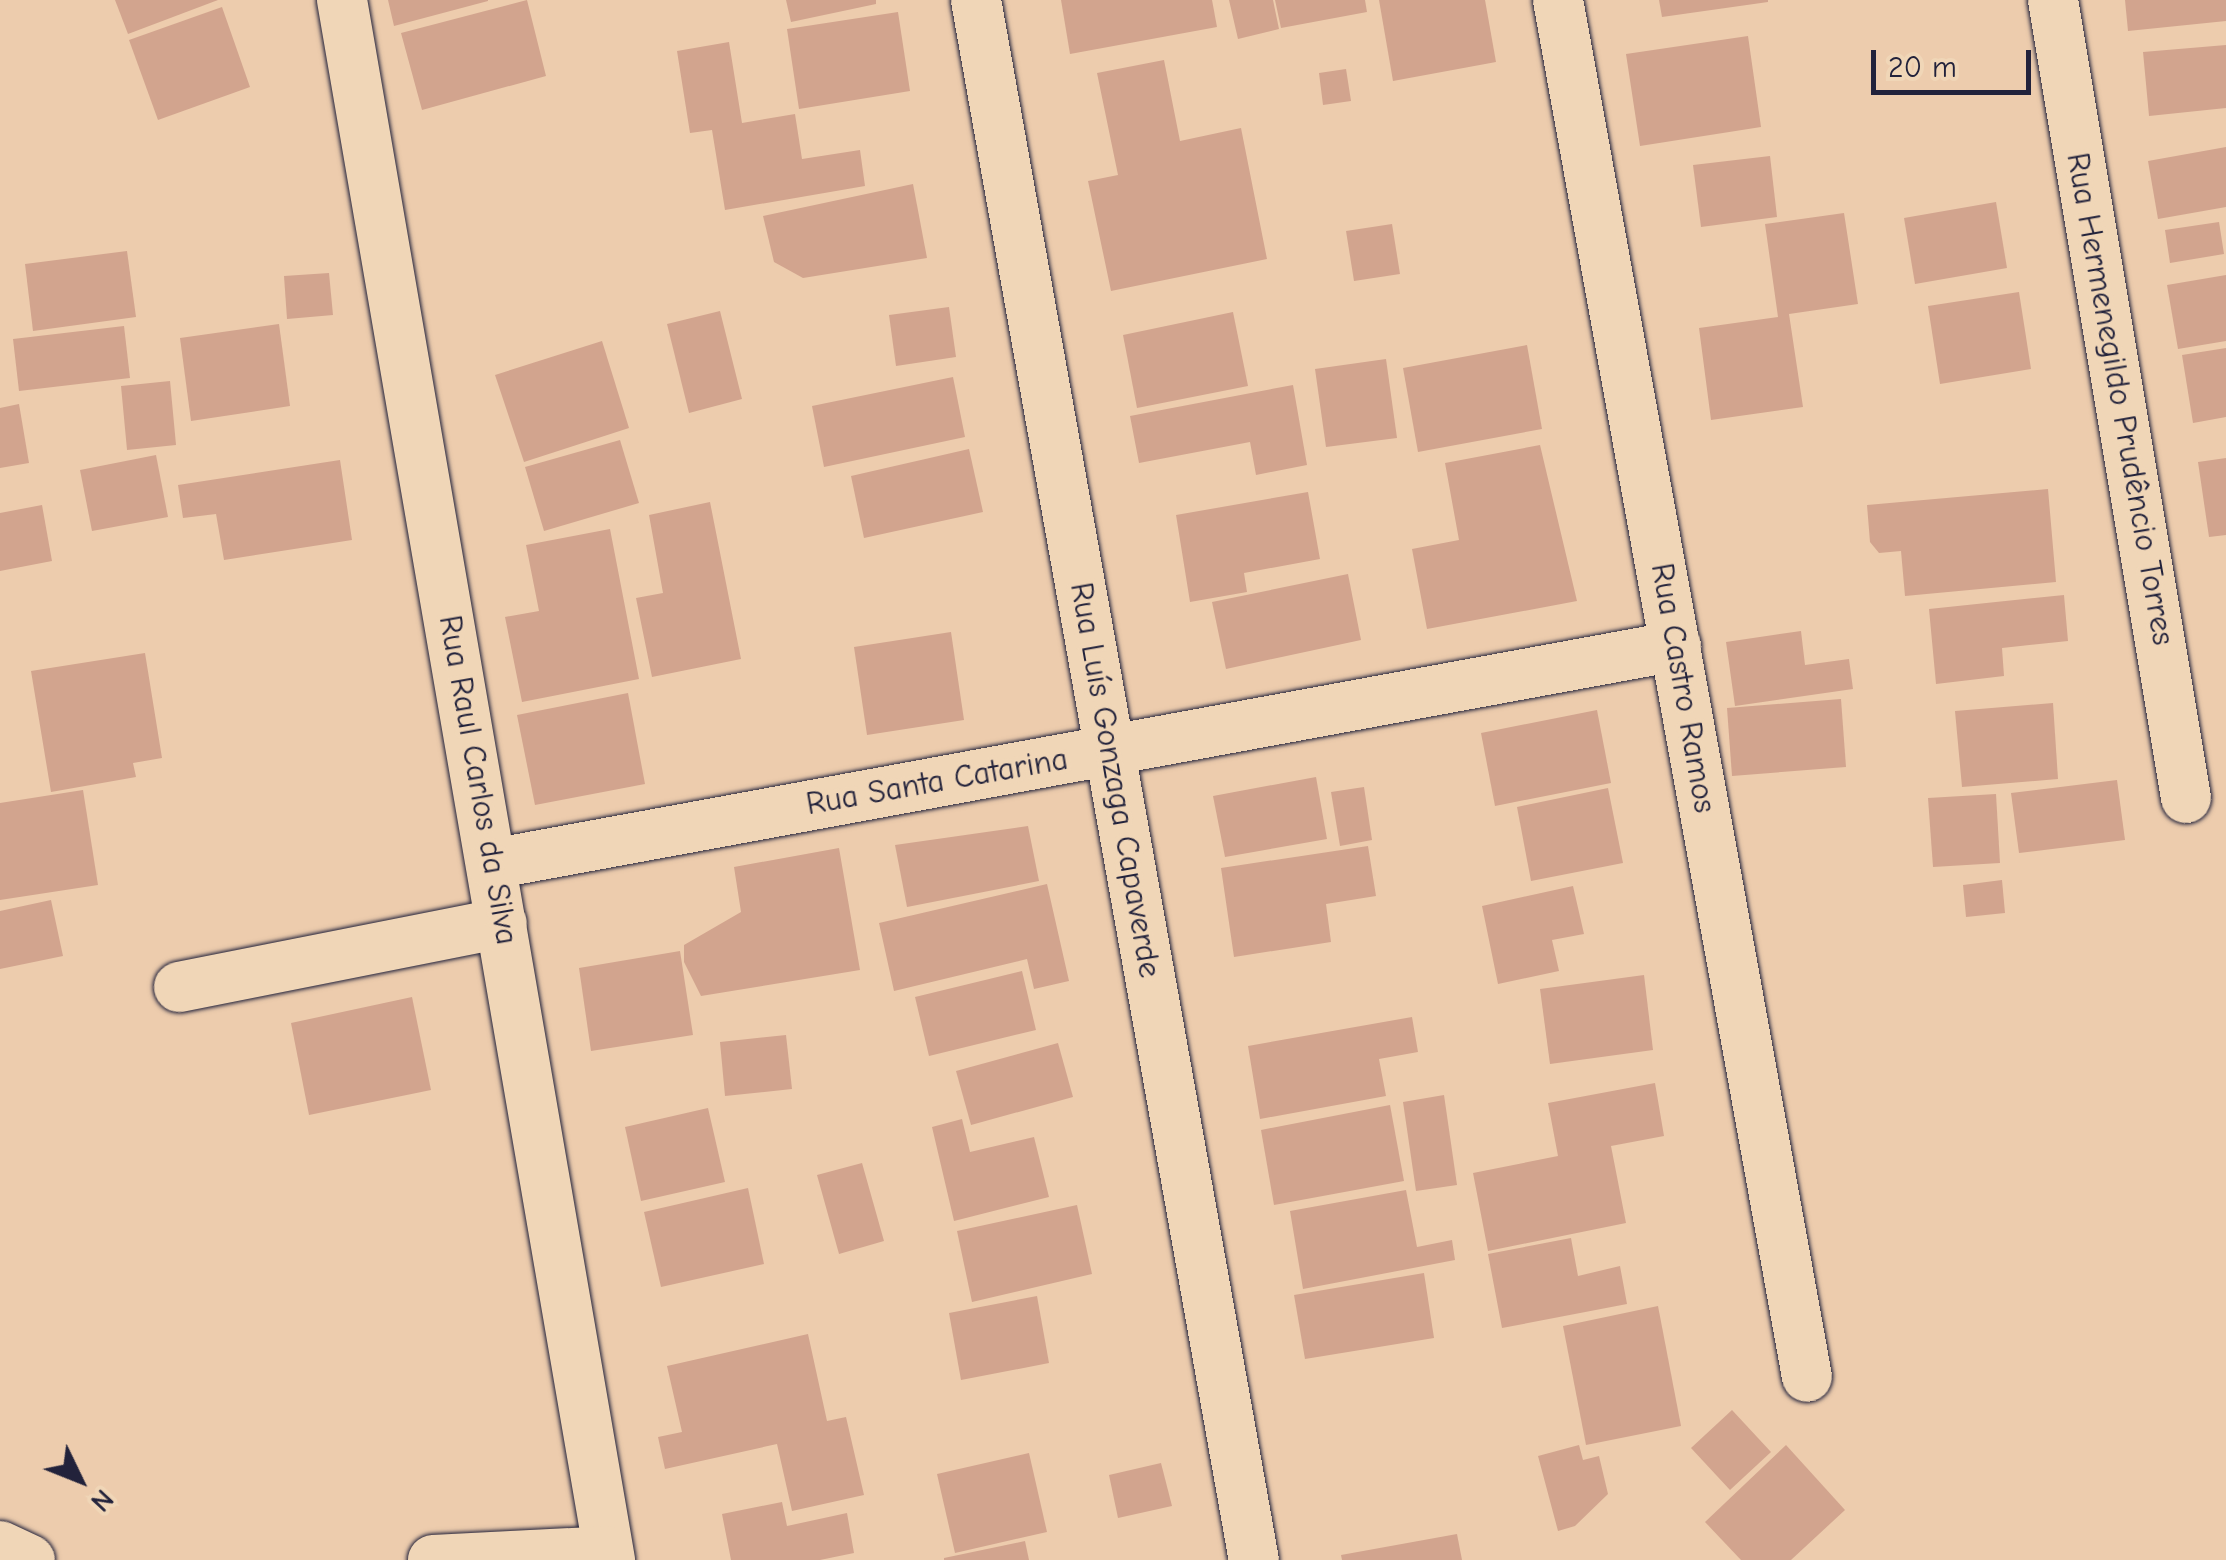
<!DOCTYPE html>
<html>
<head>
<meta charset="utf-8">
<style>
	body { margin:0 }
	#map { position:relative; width:2226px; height:1560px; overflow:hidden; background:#edccad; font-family:"Comic Neue",sans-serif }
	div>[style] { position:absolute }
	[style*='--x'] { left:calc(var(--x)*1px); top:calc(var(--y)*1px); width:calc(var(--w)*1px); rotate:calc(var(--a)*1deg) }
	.building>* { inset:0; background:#d2a48e }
	.roads { filter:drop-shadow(0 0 2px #22223b) drop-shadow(0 0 2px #22223b) }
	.minor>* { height:50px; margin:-25px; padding:0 25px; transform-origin:25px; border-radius:25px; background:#f0d6b7 }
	span { translate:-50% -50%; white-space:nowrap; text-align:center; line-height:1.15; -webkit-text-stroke:9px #f0d6b7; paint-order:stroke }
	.street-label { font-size:32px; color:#22223b }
	.north { position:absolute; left:30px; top:1430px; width:100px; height:100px; -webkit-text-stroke:8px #f0d6b7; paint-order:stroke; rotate:133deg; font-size:28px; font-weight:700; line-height:40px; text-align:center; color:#22223b }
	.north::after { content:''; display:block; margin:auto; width:35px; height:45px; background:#22223b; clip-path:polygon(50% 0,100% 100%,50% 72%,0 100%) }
	.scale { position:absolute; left:1871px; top:50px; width:160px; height:45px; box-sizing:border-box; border:5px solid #22223b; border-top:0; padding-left:12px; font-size:30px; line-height:35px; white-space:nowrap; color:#22223b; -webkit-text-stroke:8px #f0d6b7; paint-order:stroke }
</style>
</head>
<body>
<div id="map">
	<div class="building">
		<i style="clip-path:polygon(115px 0,218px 0,128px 34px)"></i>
		<i style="clip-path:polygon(388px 0,488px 0,488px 1px,394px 26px)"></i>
		<i style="clip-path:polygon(527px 0,546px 76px,422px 110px,401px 33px)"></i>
		<i style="clip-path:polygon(786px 0,876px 0,876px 4px,791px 22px)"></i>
		<i style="clip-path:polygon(1061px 0,1212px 0,1217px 27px,1070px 54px)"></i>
		<i style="clip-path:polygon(1229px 0,1273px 0,1279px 29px,1238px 39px)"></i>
		<i style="clip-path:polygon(1275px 0,1365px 0,1367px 12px,1281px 28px)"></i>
		<i style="clip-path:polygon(1379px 0,1485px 0,1496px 62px,1393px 81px)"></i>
		<i style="clip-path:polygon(1659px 0,1768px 0,1768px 2px,1662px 17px)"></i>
		<i style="clip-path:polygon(2125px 0,2226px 0,2226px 21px,2128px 31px)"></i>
		<i style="clip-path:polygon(222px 7px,250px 87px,158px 120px,129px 40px)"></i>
		<i style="clip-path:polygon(898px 12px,910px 91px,799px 109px,787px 29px)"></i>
		<i style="clip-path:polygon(1748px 36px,1761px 127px,1640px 146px,1626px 54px)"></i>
		<i style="clip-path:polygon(729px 42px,742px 123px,795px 114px,802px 159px,860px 150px,865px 186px,725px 210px,712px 130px,690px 133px,677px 51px)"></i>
		<i style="clip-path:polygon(2226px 45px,2226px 108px,2149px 116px,2143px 52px)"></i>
		<i style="clip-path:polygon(1164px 60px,1180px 141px,1241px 128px,1267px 259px,1111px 291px,1088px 181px,1118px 175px,1097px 73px)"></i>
		<i style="clip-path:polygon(1346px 69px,1351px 101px,1323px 105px,1319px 73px)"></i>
		<i style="clip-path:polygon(2226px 147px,2226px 207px,2158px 219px,2148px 161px)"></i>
		<i style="clip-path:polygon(1770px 156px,1777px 217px,1701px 227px,1693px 165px)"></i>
		<i style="clip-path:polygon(913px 184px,927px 258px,803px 278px,774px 262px,763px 216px)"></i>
		<i style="clip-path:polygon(1996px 202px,2007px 268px,1915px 284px,1904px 218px)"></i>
		<i style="clip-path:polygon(1844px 213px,1858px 304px,1789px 314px,1803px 407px,1711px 420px,1699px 328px,1778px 317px,1765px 224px)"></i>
		<i style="clip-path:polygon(2219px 222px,2224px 254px,2170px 263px,2165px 230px)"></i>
		<i style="clip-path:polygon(1392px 224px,1400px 274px,1354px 281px,1346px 231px)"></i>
		<i style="clip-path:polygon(127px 251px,136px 317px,33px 331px,25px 264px)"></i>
		<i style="clip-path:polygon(329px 273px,333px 315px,287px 319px,284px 276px)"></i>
		<i style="clip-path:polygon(2226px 275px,2226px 341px,2178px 349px,2167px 285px)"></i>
		<i style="clip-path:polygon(2019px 292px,2031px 369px,1940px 384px,1928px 306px)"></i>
		<i style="clip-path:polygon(949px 307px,956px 357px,896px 366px,889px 315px)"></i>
		<i style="clip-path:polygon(720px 311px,742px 399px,689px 413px,667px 324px)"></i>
		<i style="clip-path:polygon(1233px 312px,1248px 386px,1137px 408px,1123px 335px)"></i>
		<i style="clip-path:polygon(279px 324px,290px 406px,191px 421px,180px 338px)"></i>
		<i style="clip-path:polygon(124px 326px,130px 378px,19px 391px,13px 339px)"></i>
		<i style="clip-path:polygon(602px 341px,629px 428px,524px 462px,495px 375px)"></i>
		<i style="clip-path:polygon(1527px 345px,1542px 429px,1418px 452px,1403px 368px)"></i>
		<i style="clip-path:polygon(2226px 348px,2226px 417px,2193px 423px,2182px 355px)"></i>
		<i style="clip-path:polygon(1386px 359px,1397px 438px,1326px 447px,1315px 369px)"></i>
		<i style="clip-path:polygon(953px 377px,965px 437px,824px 467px,812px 406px)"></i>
		<i style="clip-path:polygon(170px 381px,176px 445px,127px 450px,121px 386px)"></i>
		<i style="clip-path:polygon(1293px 385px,1307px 465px,1256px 475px,1250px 442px,1139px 463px,1130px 416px)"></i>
		<i style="clip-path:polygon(19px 404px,29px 463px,0 468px,0 408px)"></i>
		<i style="clip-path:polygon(620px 440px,639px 503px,544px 531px,525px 467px)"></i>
		<i style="clip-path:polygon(1540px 445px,1577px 601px,1427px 629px,1412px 549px,1459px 540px,1445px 463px)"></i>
		<i style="clip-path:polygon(969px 449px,983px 512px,864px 538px,851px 476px)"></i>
		<i style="clip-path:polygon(156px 455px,168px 517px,92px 531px,80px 470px)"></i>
		<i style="clip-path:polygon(2226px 458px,2226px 535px,2209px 537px,2198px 462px)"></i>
		<i style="clip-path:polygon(340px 460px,352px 540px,224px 560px,216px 514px,183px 518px,178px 485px)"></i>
		<i style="clip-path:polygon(2048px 489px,2056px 582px,1905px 596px,1901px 551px,1879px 553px,1870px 542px,1867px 505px)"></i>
		<i style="clip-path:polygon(1308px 492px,1320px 559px,1244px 573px,1247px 592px,1190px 602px,1176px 515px)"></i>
		<i style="clip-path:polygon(710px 502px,741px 659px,652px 677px,636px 598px,663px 593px,649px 515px)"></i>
		<i style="clip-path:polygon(42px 505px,52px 561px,0 571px,0 513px)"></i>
		<i style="clip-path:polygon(610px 529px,639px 679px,522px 702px,505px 617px,539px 611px,526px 545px)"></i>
		<i style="clip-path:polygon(1348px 574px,1361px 640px,1226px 669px,1212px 602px)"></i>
		<i style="clip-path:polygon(2064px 595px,2068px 641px,2002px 648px,2004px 676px,1936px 684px,1929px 609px)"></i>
		<i style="clip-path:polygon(1801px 631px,1805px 665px,1849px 659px,1853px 689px,1735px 706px,1726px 642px)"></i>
		<i style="clip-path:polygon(951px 632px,964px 720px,867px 735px,854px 647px)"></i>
		<i style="clip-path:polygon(145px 653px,162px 758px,133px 763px,136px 777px,51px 792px,31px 671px)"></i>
		<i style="clip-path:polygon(628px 693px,645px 784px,535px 805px,517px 715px)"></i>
		<i style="clip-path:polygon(1841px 699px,1846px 767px,1732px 776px,1727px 708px)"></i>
		<i style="clip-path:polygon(2053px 703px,2058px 779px,1962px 787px,1955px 711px)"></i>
		<i style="clip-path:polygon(1597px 710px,1611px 783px,1495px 806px,1481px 733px)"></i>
		<i style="clip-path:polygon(1316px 777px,1327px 839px,1225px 857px,1213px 796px)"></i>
		<i style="clip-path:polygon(2117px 780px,2125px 840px,2019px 853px,2011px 793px)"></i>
		<i style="clip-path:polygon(1364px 787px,1372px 840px,1340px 846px,1331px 792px)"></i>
		<i style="clip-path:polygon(1608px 788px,1623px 863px,1531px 881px,1517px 807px)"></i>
		<i style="clip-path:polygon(83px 790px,98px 885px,0 900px,0 803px)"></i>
		<i style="clip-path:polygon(1996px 794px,2000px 863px,1933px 867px,1928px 798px)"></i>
		<i style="clip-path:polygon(1028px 826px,1039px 881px,907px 907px,895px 845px)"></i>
		<i style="clip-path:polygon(1368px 846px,1376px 896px,1326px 904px,1331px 942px,1234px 957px,1221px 868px)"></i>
		<i style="clip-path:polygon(839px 848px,860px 970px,701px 996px,684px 962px,684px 945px,741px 912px,734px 867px)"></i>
		<i style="clip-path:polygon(2002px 880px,2005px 913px,1966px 917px,1963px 885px)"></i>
		<i style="clip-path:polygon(1047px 884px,1069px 981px,1034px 989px,1027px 959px,894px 991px,879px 923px)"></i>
		<i style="clip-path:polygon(1573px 886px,1584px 934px,1552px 940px,1559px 971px,1498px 984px,1482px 906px)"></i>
		<i style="clip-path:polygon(51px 900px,63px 956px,0 969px,0 911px)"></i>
		<i style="clip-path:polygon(680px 951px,693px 1035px,591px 1051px,579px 968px)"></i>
		<i style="clip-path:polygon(1022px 971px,1036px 1030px,929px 1056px,915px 997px)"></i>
		<i style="clip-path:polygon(1644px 975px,1653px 1050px,1550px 1064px,1540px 989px)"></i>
		<i style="clip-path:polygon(412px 997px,431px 1090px,309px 1115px,291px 1023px)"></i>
		<i style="clip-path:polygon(1412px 1017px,1418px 1052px,1379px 1059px,1386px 1096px,1260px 1119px,1248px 1046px)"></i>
		<i style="clip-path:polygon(786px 1035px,792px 1089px,725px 1096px,720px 1042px)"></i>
		<i style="clip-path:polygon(1058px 1043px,1073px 1097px,971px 1125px,956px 1071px)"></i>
		<i style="clip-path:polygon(1655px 1083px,1664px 1136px,1611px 1146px,1626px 1223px,1488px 1251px,1473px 1173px,1558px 1156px,1548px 1103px)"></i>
		<i style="clip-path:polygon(1444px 1095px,1457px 1185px,1416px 1191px,1403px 1102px)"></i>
		<i style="clip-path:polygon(1390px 1105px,1404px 1181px,1274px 1205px,1261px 1130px)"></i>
		<i style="clip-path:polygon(708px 1108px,725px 1182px,641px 1201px,625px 1127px)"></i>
		<i style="clip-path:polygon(962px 1119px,970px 1152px,1034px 1137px,1049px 1197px,954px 1221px,932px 1127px)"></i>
		<i style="clip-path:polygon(862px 1163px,884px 1241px,839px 1254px,817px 1175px)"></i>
		<i style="clip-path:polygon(748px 1188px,764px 1264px,661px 1287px,644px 1212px)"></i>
		<i style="clip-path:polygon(1406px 1190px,1417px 1247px,1452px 1240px,1455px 1260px,1303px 1289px,1290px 1211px)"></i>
		<i style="clip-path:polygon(1077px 1205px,1092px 1274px,972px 1302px,957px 1231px)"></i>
		<i style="clip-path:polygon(1571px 1238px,1578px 1276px,1620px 1266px,1627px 1304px,1502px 1328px,1488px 1254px)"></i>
		<i style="clip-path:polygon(1424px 1273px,1434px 1338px,1305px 1359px,1294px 1295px)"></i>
		<i style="clip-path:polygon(1037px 1296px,1049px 1363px,961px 1380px,949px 1313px)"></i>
		<i style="clip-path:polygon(1658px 1306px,1681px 1426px,1586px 1445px,1563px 1326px)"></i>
		<i style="clip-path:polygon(808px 1334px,827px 1421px,846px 1417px,864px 1495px,792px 1511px,777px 1444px,665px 1469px,658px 1437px,682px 1432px,667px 1366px)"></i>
		<i style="clip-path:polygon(1732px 1410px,1771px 1452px,1730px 1490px,1691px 1448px)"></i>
		<i style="clip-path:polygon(1579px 1445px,1583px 1460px,1599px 1456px,1608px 1494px,1575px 1526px,1558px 1531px,1538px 1456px)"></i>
		<i style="clip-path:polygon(1786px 1445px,1845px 1510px,1791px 1560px,1741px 1560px,1705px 1522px)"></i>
		<i style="clip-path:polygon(1029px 1453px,1047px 1532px,955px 1553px,937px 1474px)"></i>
		<i style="clip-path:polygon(1161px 1463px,1172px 1506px,1118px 1518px,1109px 1475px)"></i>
		<i style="clip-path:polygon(782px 1502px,787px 1526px,847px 1513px,854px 1553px,820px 1560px,731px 1560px,722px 1514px)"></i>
		<i style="clip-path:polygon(1457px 1534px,1462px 1560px,1342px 1560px,1341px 1555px)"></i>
		<i style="clip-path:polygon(1025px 1541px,1029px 1560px,944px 1560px,944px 1558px)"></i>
	</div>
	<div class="roads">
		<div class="minor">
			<i style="--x:342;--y:0;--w:1583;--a:80.25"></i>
			<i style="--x:976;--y:0;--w:1585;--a:79.9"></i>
			<i style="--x:1558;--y:0;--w:1399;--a:79.75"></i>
			<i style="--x:2053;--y:0;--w:809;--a:80.54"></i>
			<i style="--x:492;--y:864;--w:1204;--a:-10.43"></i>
			<i style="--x:179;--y:987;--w:329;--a:-11.2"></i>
			<i style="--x:0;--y:1546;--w:33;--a:25"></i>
			<i style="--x:433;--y:1560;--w:175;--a:-2.9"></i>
		</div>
	</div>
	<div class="street-label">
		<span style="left:2120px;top:399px;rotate:80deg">Rua Hermenegildo Prudêncio Torres</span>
		<span style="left:1683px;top:688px;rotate:80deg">Rua Castro Ramos</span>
		<span style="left:478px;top:780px;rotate:80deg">Rua Raul Carlos da Silva</span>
		<span style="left:1115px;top:780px;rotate:80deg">Rua Luís Gonzaga Capaverde</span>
		<span style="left:937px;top:782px;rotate:-10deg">Rua Santa Catarina</span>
	</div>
	<div class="north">N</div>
	<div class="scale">20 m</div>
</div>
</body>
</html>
